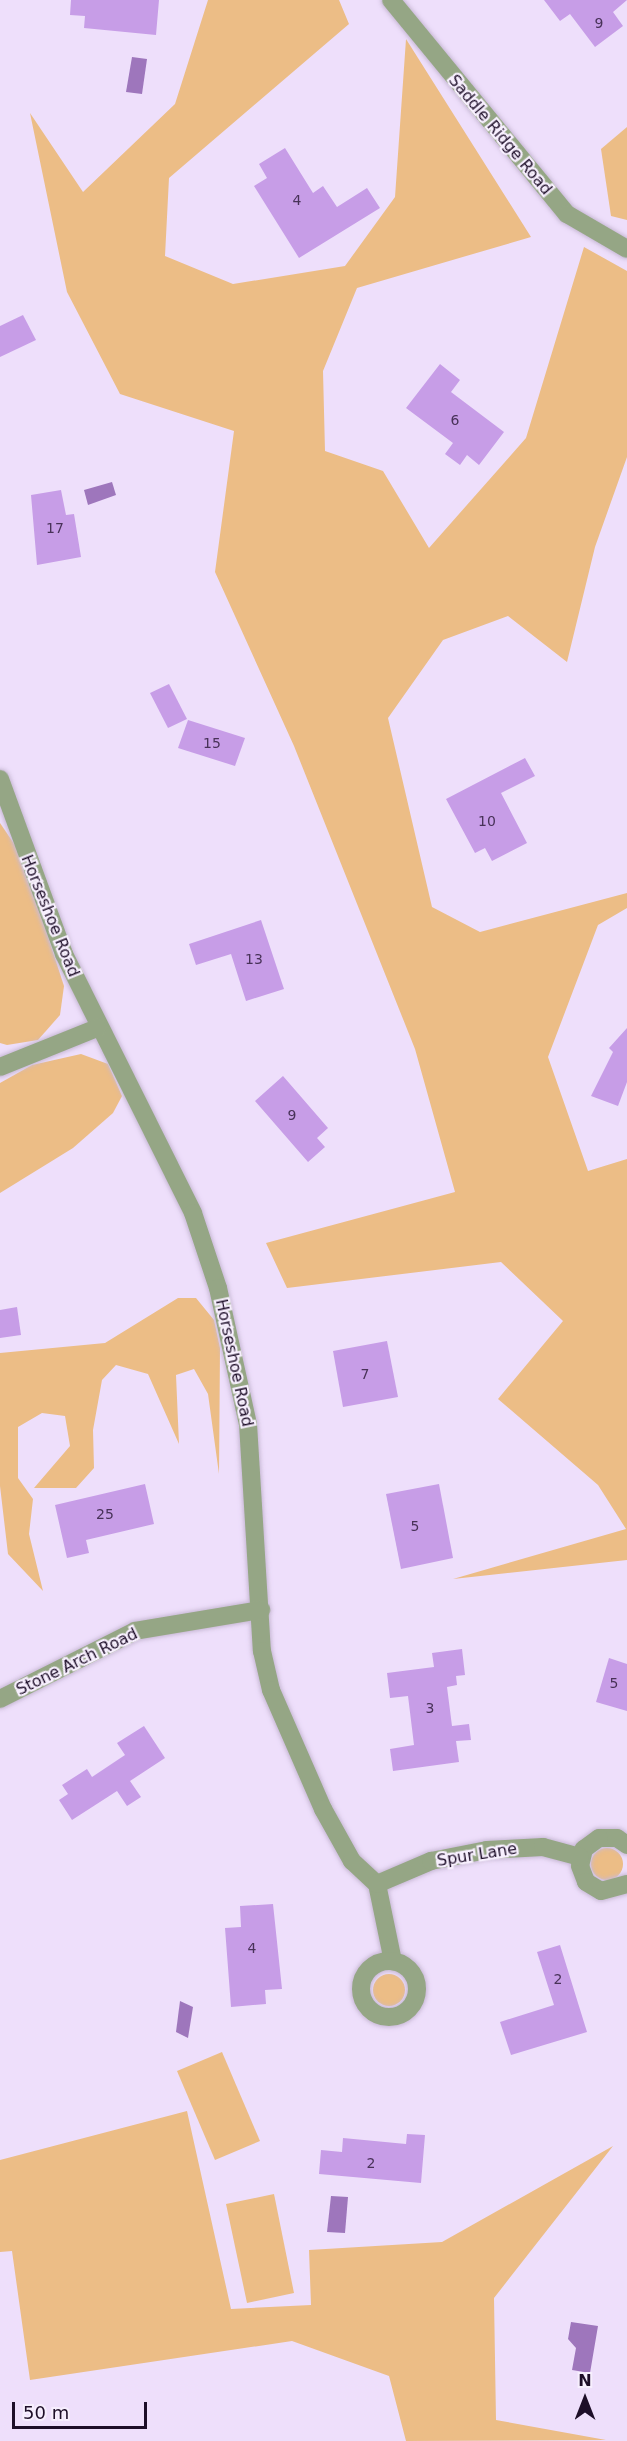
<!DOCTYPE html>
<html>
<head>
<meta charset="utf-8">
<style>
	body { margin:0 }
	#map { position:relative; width:627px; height:2441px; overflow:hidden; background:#eedffb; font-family:"DejaVu Sans",sans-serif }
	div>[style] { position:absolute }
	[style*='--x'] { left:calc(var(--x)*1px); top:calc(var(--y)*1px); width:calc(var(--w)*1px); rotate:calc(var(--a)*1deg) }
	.green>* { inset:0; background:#ecbd86 }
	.round { border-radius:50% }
	.water>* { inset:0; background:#9e76bc }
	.building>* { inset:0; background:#c79de7 }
	.roads { filter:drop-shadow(0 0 2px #c8b9d5) drop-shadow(0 0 2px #c8b9d5) }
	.minor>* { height:18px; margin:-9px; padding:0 9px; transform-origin:9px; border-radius:9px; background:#95a685 }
	.minor>.ring { margin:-9px; padding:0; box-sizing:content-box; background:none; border:18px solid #95a685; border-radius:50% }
	span { translate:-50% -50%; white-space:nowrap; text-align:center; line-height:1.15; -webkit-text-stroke:4.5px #f7effe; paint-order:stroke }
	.number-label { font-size:14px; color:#483258 }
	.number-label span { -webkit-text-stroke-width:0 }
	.street-label { font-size:16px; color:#1d0e28 }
	.north { position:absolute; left:555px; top:2369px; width:60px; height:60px; -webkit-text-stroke:4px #f7effe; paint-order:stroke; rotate:0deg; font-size:16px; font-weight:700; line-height:24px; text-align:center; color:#1d0e28 }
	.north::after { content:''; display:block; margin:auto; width:21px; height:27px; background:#1d0e28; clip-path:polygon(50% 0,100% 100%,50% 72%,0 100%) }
	.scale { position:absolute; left:12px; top:2402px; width:135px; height:27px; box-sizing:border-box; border:3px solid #1d0e28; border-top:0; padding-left:8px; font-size:18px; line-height:21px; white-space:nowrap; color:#1d0e28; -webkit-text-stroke:4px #f7effe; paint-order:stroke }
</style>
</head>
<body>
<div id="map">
	<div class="green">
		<i style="clip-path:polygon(208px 0,339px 0,349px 24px,169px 178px,165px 256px,233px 284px,345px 266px,395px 197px,406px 39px,531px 237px,357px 288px,323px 371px,325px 451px,383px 471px,429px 548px,526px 438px,584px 247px,627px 271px,627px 457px,595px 547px,567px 662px,508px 616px,443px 640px,388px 718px,432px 907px,480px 932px,627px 893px,627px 908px,598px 925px,548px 1057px,588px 1171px,627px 1159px,627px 1560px,453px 1579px,626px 1529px,598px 1485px,498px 1399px,563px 1321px,501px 1262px,287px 1288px,266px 1243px,455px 1192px,415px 1049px,294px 746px,215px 572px,234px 431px,120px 394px,67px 292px,30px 113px,83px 192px,175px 104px)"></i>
		<i style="clip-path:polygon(627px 127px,627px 220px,611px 216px,601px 149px)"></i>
		<i style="clip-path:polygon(0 823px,21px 854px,64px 986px,60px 1015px,38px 1040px,7px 1045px,0 1043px)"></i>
		<i style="clip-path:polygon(81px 1054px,108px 1064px,122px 1096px,113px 1113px,73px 1148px,0 1193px,0 1083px,32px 1065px)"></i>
		<i style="clip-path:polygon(178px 1298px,196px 1298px,214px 1320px,220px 1348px,219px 1474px,208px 1394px,194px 1369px,176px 1375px,179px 1444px,148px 1374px,116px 1365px,102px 1380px,93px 1430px,94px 1468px,76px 1488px,34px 1488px,70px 1446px,65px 1416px,42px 1413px,18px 1427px,18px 1478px,33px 1499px,29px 1534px,43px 1591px,8px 1554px,0 1486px,0 1353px,105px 1343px)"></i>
		<i class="round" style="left:591px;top:1848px;width:32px;height:32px"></i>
		<i class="round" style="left:373px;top:1974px;width:32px;height:32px"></i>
		<i style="clip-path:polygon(222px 2052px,260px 2141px,215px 2160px,177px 2071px)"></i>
		<i style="clip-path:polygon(187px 2111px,231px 2309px,311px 2305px,309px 2250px,442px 2242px,613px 2146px,494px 2298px,496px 2420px,606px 2440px,406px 2441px,389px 2376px,292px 2341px,30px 2380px,12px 2251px,0 2252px,0 2160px)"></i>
		<i style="clip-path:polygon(274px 2194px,294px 2293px,247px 2303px,226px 2204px)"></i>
	</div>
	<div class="water">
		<i style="clip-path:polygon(132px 57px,147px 59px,142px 94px,126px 92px)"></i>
		<i style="clip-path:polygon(112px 482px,116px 495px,88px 505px,84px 490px)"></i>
		<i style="clip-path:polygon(180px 2001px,193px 2007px,188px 2038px,176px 2032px)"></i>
		<i style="clip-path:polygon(331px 2196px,348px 2197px,345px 2233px,327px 2232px)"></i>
		<i style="clip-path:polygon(571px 2322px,598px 2326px,590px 2373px,572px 2370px,576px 2348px,568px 2339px)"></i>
	</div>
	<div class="building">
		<i style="clip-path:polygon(71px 0,159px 0,156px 35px,84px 28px,85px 16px,70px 15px)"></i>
		<i style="clip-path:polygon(544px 0,627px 0,613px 12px,623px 26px,595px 47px,570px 14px,560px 21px)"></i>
		<i style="clip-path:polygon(285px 148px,313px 193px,323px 186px,337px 207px,367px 188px,380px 208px,299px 258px,254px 186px,267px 178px,259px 164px)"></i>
		<i style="clip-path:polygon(23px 315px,36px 340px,0 357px,0 326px)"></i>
		<i style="clip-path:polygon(440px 364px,460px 380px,451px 392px,504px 432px,479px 465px,467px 455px,460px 465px,445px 454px,453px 443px,406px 408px)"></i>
		<i style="clip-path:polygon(61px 490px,66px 515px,74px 514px,81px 557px,37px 565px,31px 495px)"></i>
		<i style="clip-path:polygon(169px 684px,187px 719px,168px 728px,150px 693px)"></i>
		<i style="clip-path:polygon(188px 720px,245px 738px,235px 766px,178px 748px)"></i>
		<i style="clip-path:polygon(525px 758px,535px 776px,501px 793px,527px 843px,492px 861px,485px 848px,475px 853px,446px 799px)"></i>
		<i style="clip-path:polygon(261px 920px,284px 989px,246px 1001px,231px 954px,196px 965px,189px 944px)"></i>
		<i style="clip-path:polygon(627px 1028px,627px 1082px,618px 1106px,591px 1096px,613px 1052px,609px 1048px)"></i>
		<i style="clip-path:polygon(283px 1076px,328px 1128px,317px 1138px,325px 1147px,308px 1162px,255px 1101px)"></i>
		<i style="clip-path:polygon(17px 1307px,21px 1335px,0 1338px,0 1310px)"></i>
		<i style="clip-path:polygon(387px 1341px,398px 1397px,343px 1407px,333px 1351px)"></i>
		<i style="clip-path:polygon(145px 1484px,154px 1524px,86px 1540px,89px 1553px,67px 1558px,55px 1505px)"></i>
		<i style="clip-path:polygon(439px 1484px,453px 1558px,401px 1569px,386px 1494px)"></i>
		<i style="clip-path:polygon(462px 1649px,465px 1675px,456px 1676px,457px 1685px,447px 1687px,452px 1726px,469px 1724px,471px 1740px,456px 1741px,459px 1762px,393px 1771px,390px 1749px,414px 1745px,408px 1696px,390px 1698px,387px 1673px,434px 1667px,432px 1653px)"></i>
		<i style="clip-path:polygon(609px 1658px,627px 1664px,627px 1711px,596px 1702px)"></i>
		<i style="clip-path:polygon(144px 1726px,165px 1758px,130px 1781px,141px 1797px,127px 1806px,117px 1791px,72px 1820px,59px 1800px,68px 1794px,62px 1785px,87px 1769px,92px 1777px,125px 1755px,117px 1743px)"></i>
		<i style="clip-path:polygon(273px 1904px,282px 1989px,265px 1990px,266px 2004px,231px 2007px,225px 1928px,241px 1927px,240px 1906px)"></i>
		<i style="clip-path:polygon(560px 1945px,587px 2032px,511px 2055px,500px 2022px,554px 2005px,537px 1952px)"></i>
		<i style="clip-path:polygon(407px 2134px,425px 2135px,421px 2183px,319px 2174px,321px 2150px,342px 2152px,343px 2138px,406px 2144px)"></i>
	</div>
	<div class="roads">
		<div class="minor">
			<i style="--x:391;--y:0;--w:277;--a:50.6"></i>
			<i style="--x:567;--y:214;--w:69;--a:30.3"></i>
			<i style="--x:0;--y:779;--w:186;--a:69.9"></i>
			<i style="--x:64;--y:954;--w:289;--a:63.5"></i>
			<i style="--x:193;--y:1213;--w:79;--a:71.6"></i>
			<i style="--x:218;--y:1288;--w:139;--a:77.6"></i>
			<i style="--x:248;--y:1424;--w:227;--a:86.5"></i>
			<i style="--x:262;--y:1651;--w:40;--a:77"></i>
			<i style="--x:271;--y:1690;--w:130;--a:66.4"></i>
			<i style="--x:323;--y:1809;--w:60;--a:60.9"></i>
			<i style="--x:352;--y:1861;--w:34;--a:43"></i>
			<i style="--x:377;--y:1884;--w:79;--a:78.3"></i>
			<i style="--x:0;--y:1067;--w:105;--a:-21.9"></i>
			<i style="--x:0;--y:1699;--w:151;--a:-26.7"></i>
			<i style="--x:135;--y:1631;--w:128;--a:-9.5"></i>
			<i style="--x:627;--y:1845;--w:12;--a:-145"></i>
			<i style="--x:617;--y:1838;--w:18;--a:180"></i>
			<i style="--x:599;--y:1838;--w:19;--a:144"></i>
			<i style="--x:584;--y:1849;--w:17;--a:103"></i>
			<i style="--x:580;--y:1866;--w:17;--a:69"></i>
			<i style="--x:586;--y:1882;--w:17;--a:31"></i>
			<i style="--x:601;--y:1891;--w:27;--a:-15"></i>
			<i style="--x:377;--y:1884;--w:59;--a:-23.1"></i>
			<i style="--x:431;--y:1861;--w:57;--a:-11.1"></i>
			<i style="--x:487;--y:1850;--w:56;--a:-3.1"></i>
			<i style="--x:543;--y:1847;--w:38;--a:15"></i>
			<i class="ring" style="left:361px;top:1961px;width:38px;height:38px"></i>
		</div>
	</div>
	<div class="number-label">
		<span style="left:599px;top:23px">9</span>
		<span style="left:297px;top:200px">4</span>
		<span style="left:455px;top:420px">6</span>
		<span style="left:55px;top:528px">17</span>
		<span style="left:212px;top:743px">15</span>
		<span style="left:487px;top:821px">10</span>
		<span style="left:254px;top:959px">13</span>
		<span style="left:292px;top:1115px">9</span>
		<span style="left:365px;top:1374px">7</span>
		<span style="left:105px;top:1514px">25</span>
		<span style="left:415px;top:1526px">5</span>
		<span style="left:614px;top:1683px">5</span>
		<span style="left:430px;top:1708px">3</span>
		<span style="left:252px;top:1948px">4</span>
		<span style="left:558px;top:1979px">2</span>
		<span style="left:371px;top:2163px">2</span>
	</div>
	<div class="street-label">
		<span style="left:500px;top:135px;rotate:50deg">Saddle Ridge Road</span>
		<span style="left:50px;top:916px;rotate:68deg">Horseshoe Road</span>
		<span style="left:234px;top:1363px;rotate:78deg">Horseshoe Road</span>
		<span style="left:77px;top:1662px;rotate:-26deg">Stone Arch Road</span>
		<span style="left:477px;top:1855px;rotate:-9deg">Spur Lane</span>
	</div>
	<div class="north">N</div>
	<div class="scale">50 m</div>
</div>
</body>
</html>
